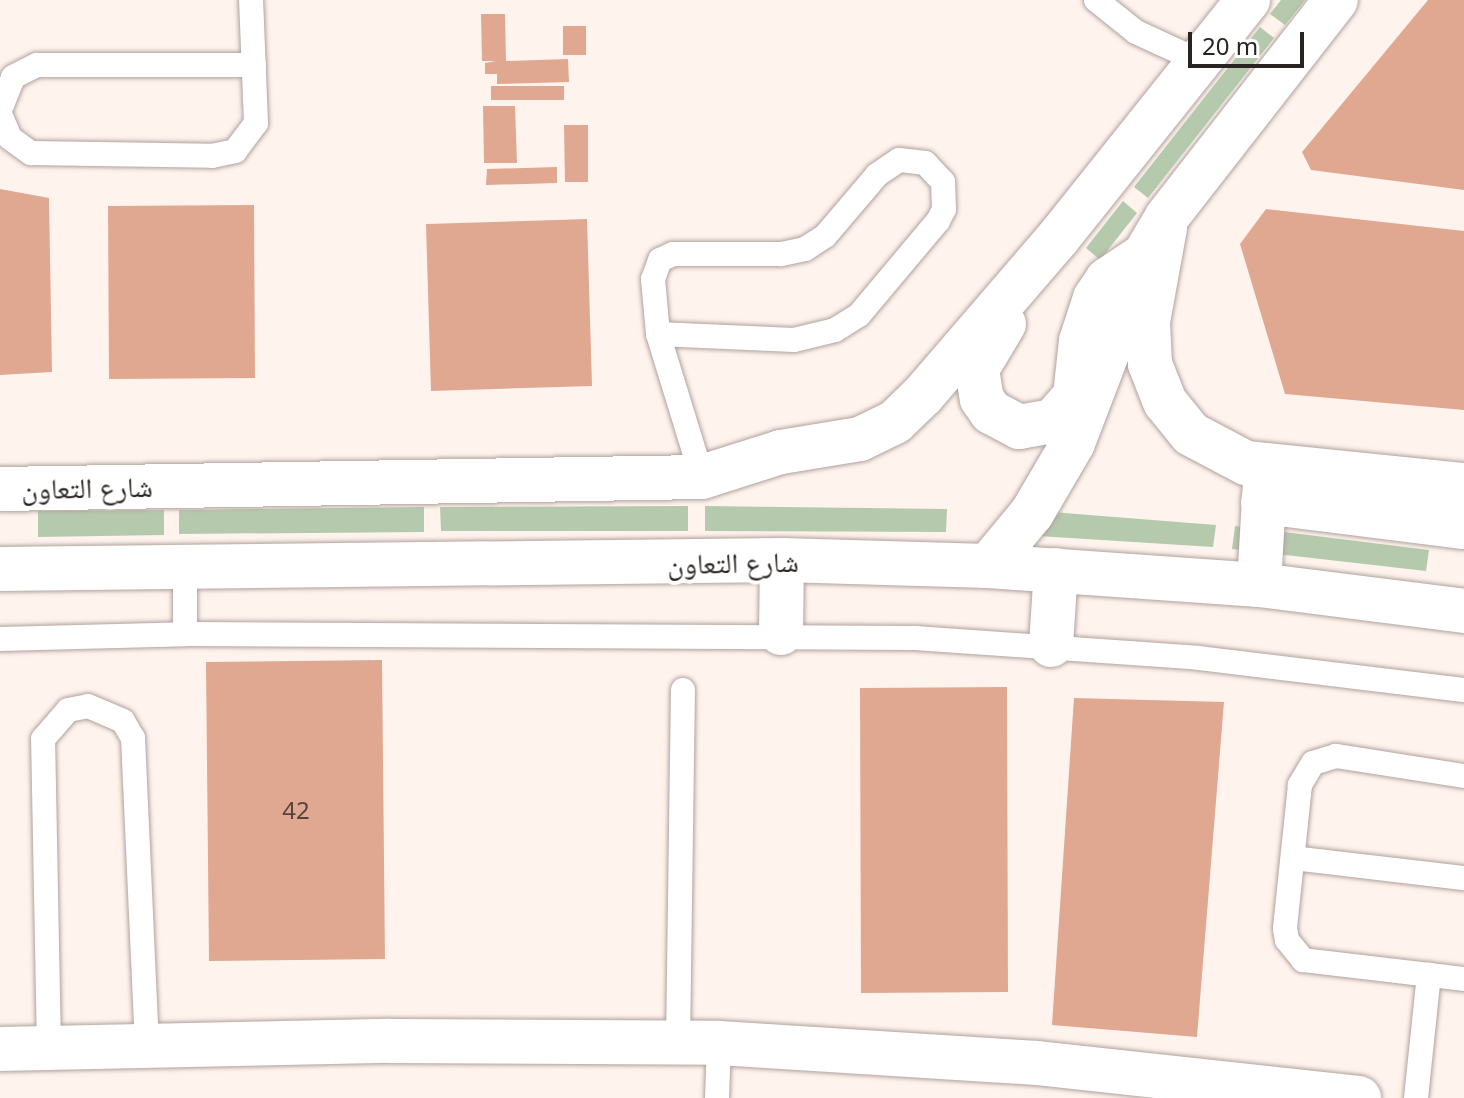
<!DOCTYPE html>
<html>
<head>
<meta charset="utf-8">
<style>
	body { margin:0 }
	#map { position:relative; width:1464px; height:1098px; overflow:hidden; background:#fff3ee; font-family:"Noto Sans","Noto Naskh Arabic",sans-serif }
	div>[style] { position:absolute }
	[style*='--x'] { left:calc(var(--x)*1px); top:calc(var(--y)*1px); width:calc(var(--w)*1px); rotate:calc(var(--a)*1deg) }
	.green>* { inset:0; background:#b5caad }
	.building>* { inset:0; background:#e0a891 }
	.roads { filter:drop-shadow(0 0 2px #b0a29c) drop-shadow(0 0 2px #b0a29c) }
	.service>* { height:24px; margin:-12px; padding:0 12px; transform-origin:12px; border-radius:12px; background:#fff }
	.minor>* { height:44px; margin:-22px; padding:0 22px; transform-origin:22px; border-radius:22px; background:#fff }
	.tertiary>* { height:44px; margin:-22px; padding:0 22px; transform-origin:22px; border-radius:22px; background:#fff }
	.secondary>* { height:44px; margin:-22px; padding:0 22px; transform-origin:22px; border-radius:22px; background:#fff }
	span { translate:-50% -50%; white-space:nowrap; text-align:center; line-height:1.15; -webkit-text-stroke:8px #fff; paint-order:stroke }
	.number-label { font-size:24px; color:#57453d }
	.number-label span { -webkit-text-stroke-width:0 }
	.street-label { font-size:28px; color:#292421 }
	.scale { position:absolute; left:1188px; top:32px; width:116px; height:36px; box-sizing:border-box; border:4px solid #292421; border-top:0; padding-left:10px; font-size:24px; line-height:28px; white-space:nowrap; color:#292421; -webkit-text-stroke:6px #fff; paint-order:stroke }
</style>
</head>
<body>
<div id="map">
	<div class="green">
		<i style="clip-path:polygon(1281px 0,1305px 0,1285px 25px,1270px 14px)"></i>
		<i style="clip-path:polygon(1260px 27px,1274px 38px,1148px 198px,1134px 187px)"></i>
		<i style="clip-path:polygon(1123px 201px,1137px 213px,1100px 260px,1086px 248px)"></i>
		<i style="clip-path:polygon(688px 506px,688px 531px,441px 531px,440px 507px)"></i>
		<i style="clip-path:polygon(705px 506px,947px 509px,946px 532px,705px 531px)"></i>
		<i style="clip-path:polygon(424px 507px,424px 532px,179px 534px,179px 510px)"></i>
		<i style="clip-path:polygon(164px 510px,164px 535px,38px 537px,38px 511px)"></i>
		<i style="clip-path:polygon(1039px 511px,1216px 525px,1213px 547px,1038px 536px)"></i>
		<i style="clip-path:polygon(1235px 526px,1429px 550px,1426px 571px,1232px 549px)"></i>
	</div>
	<div class="building">
		<i style="clip-path:polygon(1428px 0,1464px 0,1464px 190px,1311px 170px,1302px 152px)"></i>
		<i style="clip-path:polygon(481px 14px,505px 14px,506px 61px,568px 59px,569px 82px,497px 84px,497px 74px,485px 74px,485px 63px,496px 61px,482px 61px)"></i>
		<i style="clip-path:polygon(563px 26px,586px 26px,586px 55px,563px 55px)"></i>
		<i style="clip-path:polygon(491px 86px,564px 86px,564px 100px,491px 100px)"></i>
		<i style="clip-path:polygon(483px 106px,515px 106px,517px 163px,484px 163px)"></i>
		<i style="clip-path:polygon(564px 125px,588px 125px,588px 182px,565px 182px)"></i>
		<i style="clip-path:polygon(557px 167px,557px 183px,486px 185px,487px 169px)"></i>
		<i style="clip-path:polygon(0 189px,49px 198px,52px 372px,0 375px)"></i>
		<i style="clip-path:polygon(254px 205px,255px 378px,109px 379px,108px 206px)"></i>
		<i style="clip-path:polygon(1266px 209px,1464px 231px,1464px 410px,1285px 394px,1240px 244px)"></i>
		<i style="clip-path:polygon(587px 219px,592px 386px,431px 391px,426px 224px)"></i>
		<i style="clip-path:polygon(382px 660px,385px 959px,209px 961px,206px 662px)"></i>
		<i style="clip-path:polygon(1007px 687px,1008px 992px,861px 993px,860px 688px)"></i>
		<i style="clip-path:polygon(1074px 698px,1224px 702px,1197px 1037px,1052px 1025px)"></i>
	</div>
	<div class="roads">
		<div class="service">
			<i style="--x:1096;--y:0;--w:51;--a:38.7"></i>
			<i style="--x:1136;--y:32;--w:69;--a:24.7"></i>
			<i style="--x:0;--y:110;--w:35;--a:-68"></i>
			<i style="--x:13;--y:77;--w:27;--a:-27"></i>
			<i style="--x:37;--y:65;--w:217;--a:0"></i>
			<i style="--x:0;--y:114;--w:26;--a:67"></i>
			<i style="--x:10;--y:138;--w:26;--a:36"></i>
			<i style="--x:31;--y:153;--w:181;--a:0.9"></i>
			<i style="--x:212;--y:156;--w:24;--a:-12"></i>
			<i style="--x:235;--y:151;--w:35;--a:-53"></i>
			<i style="--x:256;--y:123;--w:123;--a:-92.3"></i>
			<i style="--x:658;--y:334;--w:136;--a:2.5"></i>
			<i style="--x:794;--y:340;--w:42;--a:-13.7"></i>
			<i style="--x:835;--y:330;--w:28;--a:-32"></i>
			<i style="--x:859;--y:315;--w:123;--a:-50"></i>
			<i style="--x:938;--y:221;--w:13;--a:-63"></i>
			<i style="--x:944;--y:209;--w:27;--a:-92"></i>
			<i style="--x:943;--y:182;--w:26;--a:-133"></i>
			<i style="--x:925;--y:163;--w:26;--a:-173"></i>
			<i style="--x:899;--y:160;--w:27;--a:146"></i>
			<i style="--x:877;--y:175;--w:80;--a:130.4"></i>
			<i style="--x:825;--y:236;--w:24;--a:147"></i>
			<i style="--x:805;--y:249;--w:25;--a:168"></i>
			<i style="--x:781;--y:254;--w:108;--a:180"></i>
			<i style="--x:673;--y:254;--w:14;--a:155"></i>
			<i style="--x:660;--y:260;--w:20;--a:110"></i>
			<i style="--x:653;--y:279;--w:55;--a:84.8"></i>
			<i style="--x:658;--y:334;--w:150;--a:72.9"></i>
			<i style="--x:185;--y:568;--w:66;--a:90"></i>
			<i style="--x:185;--y:634;--w:731;--a:0.31"></i>
			<i style="--x:916;--y:638;--w:284;--a:4"></i>
			<i style="--x:1199;--y:658;--w:267;--a:6.9"></i>
			<i style="--x:0;--y:639;--w:185;--a:-1.5"></i>
			<i style="--x:1464;--y:776;--w:130;--a:-171.1"></i>
			<i style="--x:1336;--y:756;--w:24;--a:163"></i>
			<i style="--x:1313;--y:763;--w:26;--a:121"></i>
			<i style="--x:1300;--y:785;--w:144;--a:96"></i>
			<i style="--x:1285;--y:928;--w:12;--a:81"></i>
			<i style="--x:1287;--y:940;--w:26;--a:51"></i>
			<i style="--x:1303;--y:960;--w:162;--a:6.7"></i>
			<i style="--x:1293;--y:858;--w:172;--a:6.7"></i>
			<i style="--x:678;--y:1044;--w:354;--a:-89.2"></i>
			<i style="--x:49;--y:1048;--w:309;--a:-91.1"></i>
			<i style="--x:43;--y:739;--w:38;--a:-49"></i>
			<i style="--x:68;--y:710;--w:20;--a:-11"></i>
			<i style="--x:88;--y:706;--w:38;--a:23"></i>
			<i style="--x:123;--y:721;--w:20;--a:60"></i>
			<i style="--x:133;--y:738;--w:307;--a:87.4"></i>
			<i style="--x:717;--y:1098;--w:55;--a:-87.9"></i>
			<i style="--x:1416;--y:1098;--w:124;--a:-84"></i>
		</div>
		<div class="minor">
			<i style="--x:1165;--y:228;--w:96;--a:100.3"></i>
			<i style="--x:1148;--y:322;--w:42;--a:87.3"></i>
			<i style="--x:1150;--y:364;--w:41;--a:68.5"></i>
			<i style="--x:1165;--y:402;--w:41;--a:50.9"></i>
			<i style="--x:1191;--y:434;--w:62;--a:27.8"></i>
			<i style="--x:1246;--y:463;--w:219;--a:5.8"></i>
		</div>
		<div class="tertiary">
			<i style="--x:1263;--y:502;--w:203;--a:7.1"></i>
			<i style="--x:988;--y:566;--w:272;--a:4"></i>
			<i style="--x:1259;--y:585;--w:207;--a:7.2"></i>
			<i style="--x:1259;--y:585;--w:120;--a:-86.7"></i>
			<i style="--x:1051;--y:645;--w:75;--a:-86.2"></i>
			<i style="--x:0;--y:1049;--w:390;--a:-1.2"></i>
			<i style="--x:390;--y:1041;--w:329;--a:0.3"></i>
			<i style="--x:719;--y:1043;--w:319;--a:3.6"></i>
			<i style="--x:1037;--y:1063;--w:324;--a:6.2"></i>
		</div>
		<div class="secondary">
			<i style="--x:1004;--y:324;--w:52;--a:121"></i>
			<i style="--x:977;--y:369;--w:30;--a:81"></i>
			<i style="--x:982;--y:399;--w:16;--a:55"></i>
			<i style="--x:991;--y:412;--w:32;--a:28"></i>
			<i style="--x:1019;--y:427;--w:35;--a:-10"></i>
			<i style="--x:1053;--y:421;--w:33;--a:-49"></i>
			<i style="--x:1075;--y:396;--w:55;--a:-83.8"></i>
			<i style="--x:1081;--y:341;--w:45;--a:-72"></i>
			<i style="--x:1095;--y:298;--w:22;--a:-56"></i>
			<i style="--x:1107;--y:280;--w:40;--a:-34"></i>
			<i style="--x:0;--y:489;--w:702;--a:-0.98"></i>
			<i style="--x:702;--y:477;--w:83;--a:-17.6"></i>
			<i style="--x:781;--y:452;--w:80;--a:-9.3"></i>
			<i style="--x:860;--y:439;--w:39;--a:-26"></i>
			<i style="--x:895;--y:422;--w:39;--a:-44"></i>
			<i style="--x:923;--y:395;--w:207;--a:-49.3"></i>
			<i style="--x:1058;--y:238;--w:305;--a:-51.4"></i>
			<i style="--x:0;--y:569;--w:782;--a:-0.66"></i>
			<i style="--x:782;--y:560;--w:206;--a:1.7"></i>
			<i style="--x:988;--y:566;--w:69;--a:-50.3"></i>
			<i style="--x:1032;--y:513;--w:81;--a:-59.6"></i>
			<i style="--x:1073;--y:443;--w:202;--a:-69.1"></i>
			<i style="--x:1145;--y:254;--w:43;--a:-59.3"></i>
			<i style="--x:1167;--y:217;--w:275;--a:-52.1"></i>
			<i style="--x:781;--y:633;--w:73;--a:-89.2"></i>
		</div>
	</div>
	<div class="number-label">
		<span style="left:296px;top:810px">42</span>
	</div>
	<div class="street-label">
		<span style="left:87px;top:487px;rotate:-1deg">شارع التعاون</span>
		<span style="left:733px;top:562px;rotate:-1deg">شارع التعاون</span>
	</div>
	<div class="scale">20 m</div>
</div>
</body>
</html>
